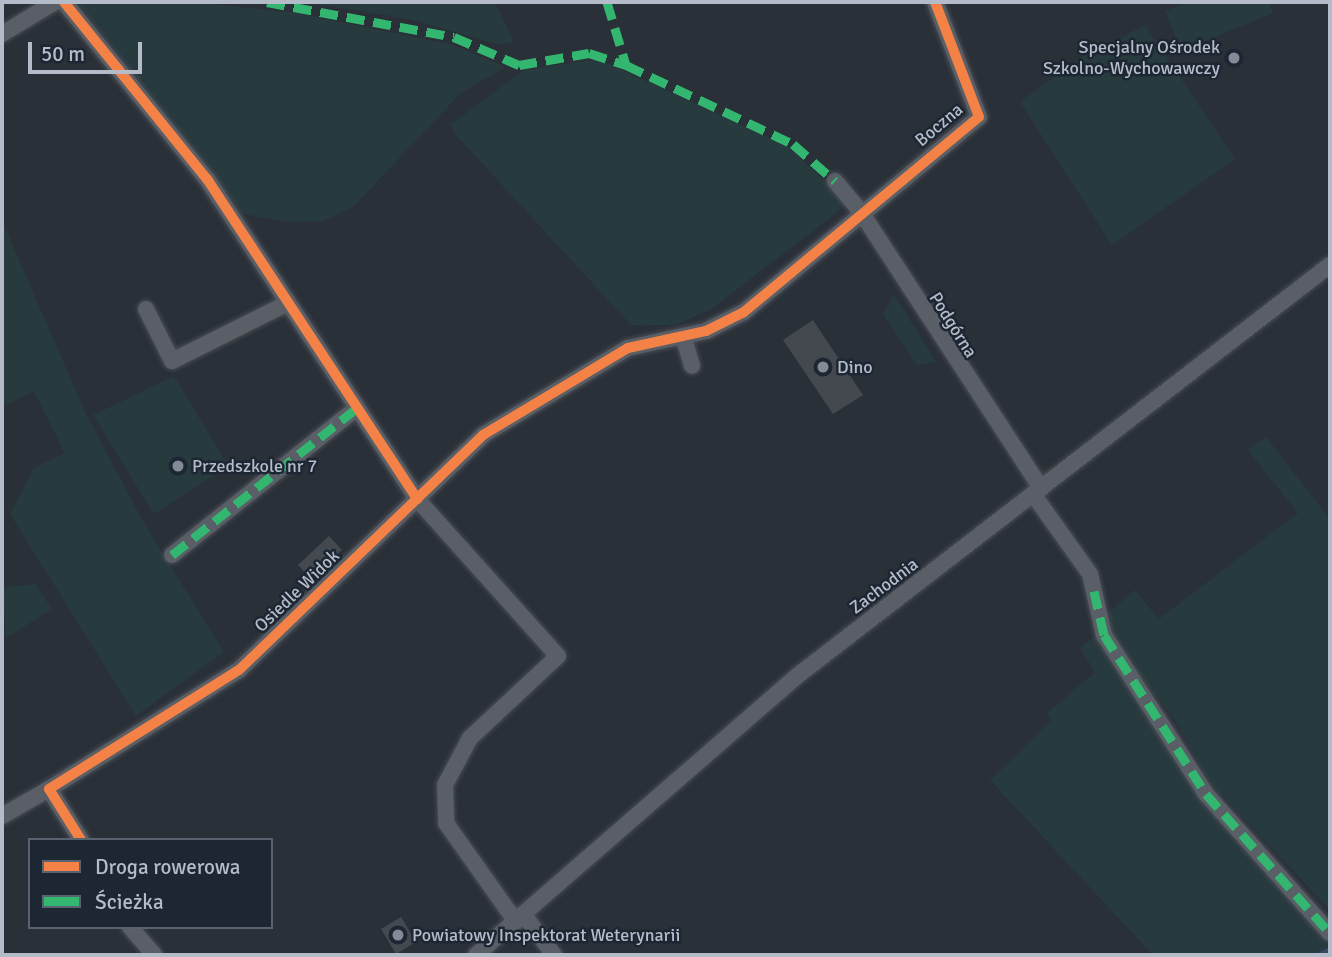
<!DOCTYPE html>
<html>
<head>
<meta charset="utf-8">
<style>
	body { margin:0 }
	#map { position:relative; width:1332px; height:957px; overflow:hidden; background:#2a3038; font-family:Signika,sans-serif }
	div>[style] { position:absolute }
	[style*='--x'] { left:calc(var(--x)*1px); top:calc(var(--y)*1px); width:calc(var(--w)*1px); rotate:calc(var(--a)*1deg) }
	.green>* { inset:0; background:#273a3e }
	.stream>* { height:4.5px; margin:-2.25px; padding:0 2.25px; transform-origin:2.25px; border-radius:2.25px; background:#384963 }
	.building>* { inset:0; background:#444950 }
	.roads { filter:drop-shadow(0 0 2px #484c53) drop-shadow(0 0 2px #484c53) }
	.minor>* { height:16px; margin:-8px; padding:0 8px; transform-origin:8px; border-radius:8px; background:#5a5e66 }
	.quiet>* { height:9px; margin-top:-4.5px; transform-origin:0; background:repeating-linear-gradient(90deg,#33b770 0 18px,transparent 0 27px) }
	.cycleway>* { height:10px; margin:-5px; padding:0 5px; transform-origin:5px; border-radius:5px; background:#f48246 }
	.dots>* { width:19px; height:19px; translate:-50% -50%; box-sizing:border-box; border:4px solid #1d2633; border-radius:50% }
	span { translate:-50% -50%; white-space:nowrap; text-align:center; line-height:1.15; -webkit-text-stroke:5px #1d2633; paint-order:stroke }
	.poi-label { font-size:18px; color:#b4bcc9 }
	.right { translate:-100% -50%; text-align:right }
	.left { translate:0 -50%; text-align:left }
	.street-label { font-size:18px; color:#b4bcc9 }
	.frame { position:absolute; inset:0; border:4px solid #b4bcc9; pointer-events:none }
	.legend { position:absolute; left:28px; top:838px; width:245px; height:91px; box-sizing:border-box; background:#1d2633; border:2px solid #59626f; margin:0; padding:9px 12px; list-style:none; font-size:21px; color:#b4bcc9 }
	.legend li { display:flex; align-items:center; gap:14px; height:35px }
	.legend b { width:35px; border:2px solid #59626f }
	.scale { position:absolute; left:28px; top:42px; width:114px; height:32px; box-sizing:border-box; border:4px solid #b4bcc9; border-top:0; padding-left:9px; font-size:21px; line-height:24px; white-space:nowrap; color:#b4bcc9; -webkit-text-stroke:5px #1d2633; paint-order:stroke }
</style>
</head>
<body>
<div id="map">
	<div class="green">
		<i style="clip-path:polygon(78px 2px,195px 2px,296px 13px,453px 45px,506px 67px,461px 93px,355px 205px,324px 221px,287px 222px,243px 214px)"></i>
		<i style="clip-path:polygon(305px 2px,495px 2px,514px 42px,500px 45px,409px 19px)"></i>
		<i style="clip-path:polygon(1188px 2px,1269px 2px,1273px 13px,1181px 51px,1165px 11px)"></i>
		<i style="clip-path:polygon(1145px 25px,1235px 159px,1112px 245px,1020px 102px,1082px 57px)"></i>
		<i style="clip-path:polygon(598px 59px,787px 146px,842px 197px,844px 207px,710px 310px,675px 325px,631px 325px,455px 134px,451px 124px,524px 70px)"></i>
		<i style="clip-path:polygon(2px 221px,86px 414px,145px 525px,224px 652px,136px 716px,10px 514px,34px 468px,65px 453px,34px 391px,2px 407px)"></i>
		<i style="clip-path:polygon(894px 294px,936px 362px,917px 365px,883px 314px)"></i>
		<i style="clip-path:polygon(174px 376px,228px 466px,154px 514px,93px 415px)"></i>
		<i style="clip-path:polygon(1266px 437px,1330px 519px,1330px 910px,1207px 779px,1175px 720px,1120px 651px,1104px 616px,1135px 590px,1159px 619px,1298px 513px,1248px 450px)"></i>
		<i style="clip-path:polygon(35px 584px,52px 609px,6px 638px,2px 588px)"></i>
		<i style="clip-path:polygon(1098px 633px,1205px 799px,1330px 943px,1325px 950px,1312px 955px,1153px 955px,990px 780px,1052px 720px,1046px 714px,1095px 672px,1080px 648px)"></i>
	</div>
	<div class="stream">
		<i style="--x:1318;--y:955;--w:13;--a:-27"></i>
	</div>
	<div class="building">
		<i style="clip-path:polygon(813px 320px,863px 395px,833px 414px,783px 340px)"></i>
		<i style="clip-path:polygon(329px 536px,342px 550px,311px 579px,298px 565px)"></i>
		<i style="clip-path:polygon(401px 917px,416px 942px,396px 954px,381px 929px)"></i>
	</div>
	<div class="roads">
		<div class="minor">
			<i style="--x:64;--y:2;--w:228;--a:51.1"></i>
			<i style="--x:207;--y:179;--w:383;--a:56.7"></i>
			<i style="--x:417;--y:499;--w:211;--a:48.1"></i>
			<i style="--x:558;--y:656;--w:120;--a:137"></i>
			<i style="--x:470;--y:738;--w:53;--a:118"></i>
			<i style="--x:445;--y:785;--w:38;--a:88"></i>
			<i style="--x:446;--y:823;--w:121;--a:54.7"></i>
			<i style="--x:2;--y:34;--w:62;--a:-31.1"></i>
			<i style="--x:835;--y:181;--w:40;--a:50"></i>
			<i style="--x:861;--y:212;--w:330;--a:56.9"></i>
			<i style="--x:146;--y:309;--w:58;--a:63.4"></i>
			<i style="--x:172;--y:361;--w:130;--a:-26.6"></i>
			<i style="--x:683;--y:336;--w:31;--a:73"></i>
			<i style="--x:1033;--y:494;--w:98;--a:54.5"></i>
			<i style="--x:1090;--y:574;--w:63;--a:77.1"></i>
			<i style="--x:1104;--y:635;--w:189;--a:57.3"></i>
			<i style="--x:1206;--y:794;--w:186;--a:48.3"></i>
			<i style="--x:172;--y:555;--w:233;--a:-38.5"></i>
			<i style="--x:2;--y:816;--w:54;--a:-29.9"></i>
			<i style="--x:81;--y:840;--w:60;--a:-122.1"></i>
			<i style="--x:49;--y:789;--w:224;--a:-32.1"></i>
			<i style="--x:239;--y:670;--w:339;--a:-43.9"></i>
			<i style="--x:483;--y:435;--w:169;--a:-31"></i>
			<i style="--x:628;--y:348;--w:80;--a:-12.3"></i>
			<i style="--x:706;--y:331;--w:42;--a:-26.6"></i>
			<i style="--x:744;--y:312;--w:305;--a:-39.7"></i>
			<i style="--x:979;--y:117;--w:123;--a:-110.9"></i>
			<i style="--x:524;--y:915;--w:50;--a:53.1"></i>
			<i style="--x:130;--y:927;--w:37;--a:49"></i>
			<i style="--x:476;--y:955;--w:425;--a:-41"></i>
			<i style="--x:797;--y:676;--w:673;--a:-37.64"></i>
		</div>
	</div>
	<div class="quiet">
		<i style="--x:267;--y:2;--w:190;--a:10.6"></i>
		<i style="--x:454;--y:37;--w:71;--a:23.3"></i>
		<i style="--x:519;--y:65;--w:71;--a:-9.7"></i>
		<i style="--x:589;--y:53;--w:39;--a:18"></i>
		<i style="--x:626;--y:65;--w:185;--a:25.3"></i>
		<i style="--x:793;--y:144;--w:56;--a:41.4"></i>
		<i style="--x:607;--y:2;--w:66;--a:73.2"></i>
		<i style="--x:172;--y:555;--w:233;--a:-38.5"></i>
		<i style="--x:1094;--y:591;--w:45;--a:77.2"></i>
		<i style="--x:1104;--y:635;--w:189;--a:57.3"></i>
		<i style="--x:1206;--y:794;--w:186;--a:48.3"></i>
	</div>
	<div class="cycleway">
		<i style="--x:64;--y:2;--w:228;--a:51.1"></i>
		<i style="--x:207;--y:179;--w:383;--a:56.7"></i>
		<i style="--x:81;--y:840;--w:60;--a:-122.1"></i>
		<i style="--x:49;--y:789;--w:224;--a:-32.1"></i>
		<i style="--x:239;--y:670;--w:339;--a:-43.9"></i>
		<i style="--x:483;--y:435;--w:169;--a:-31"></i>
		<i style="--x:628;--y:348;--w:80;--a:-12.3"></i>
		<i style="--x:706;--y:331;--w:42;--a:-26.6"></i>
		<i style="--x:744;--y:312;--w:305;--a:-39.7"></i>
		<i style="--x:979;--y:117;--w:123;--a:-110.9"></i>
	</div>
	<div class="dots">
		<i style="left:1234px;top:58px;background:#848b96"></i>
		<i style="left:823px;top:367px;background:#848b96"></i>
		<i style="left:178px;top:466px;background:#848b96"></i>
		<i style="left:398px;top:935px;background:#848b96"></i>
	</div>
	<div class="poi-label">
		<span class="right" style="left:1220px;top:58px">Specjalny Ośrodek<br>Szkolno-Wychowawczy</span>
		<span class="left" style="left:837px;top:367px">Dino</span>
		<span class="left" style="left:192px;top:466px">Przedszkole nr 7</span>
		<span class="left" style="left:412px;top:935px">Powiatowy Inspektorat Weterynarii</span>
	</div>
	<div class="street-label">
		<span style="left:939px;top:125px;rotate:-40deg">Boczna</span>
		<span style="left:953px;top:325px;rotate:58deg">Podgórna</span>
		<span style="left:884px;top:586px;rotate:-37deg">Zachodnia</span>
		<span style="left:297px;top:591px;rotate:-44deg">Osiedle Widok</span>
	</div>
	<div class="frame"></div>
	<ul class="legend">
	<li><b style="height:9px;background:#f48246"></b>Droga rowerowa</li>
	<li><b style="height:9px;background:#33b770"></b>Ścieżka</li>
	</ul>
	<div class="scale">50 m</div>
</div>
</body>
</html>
